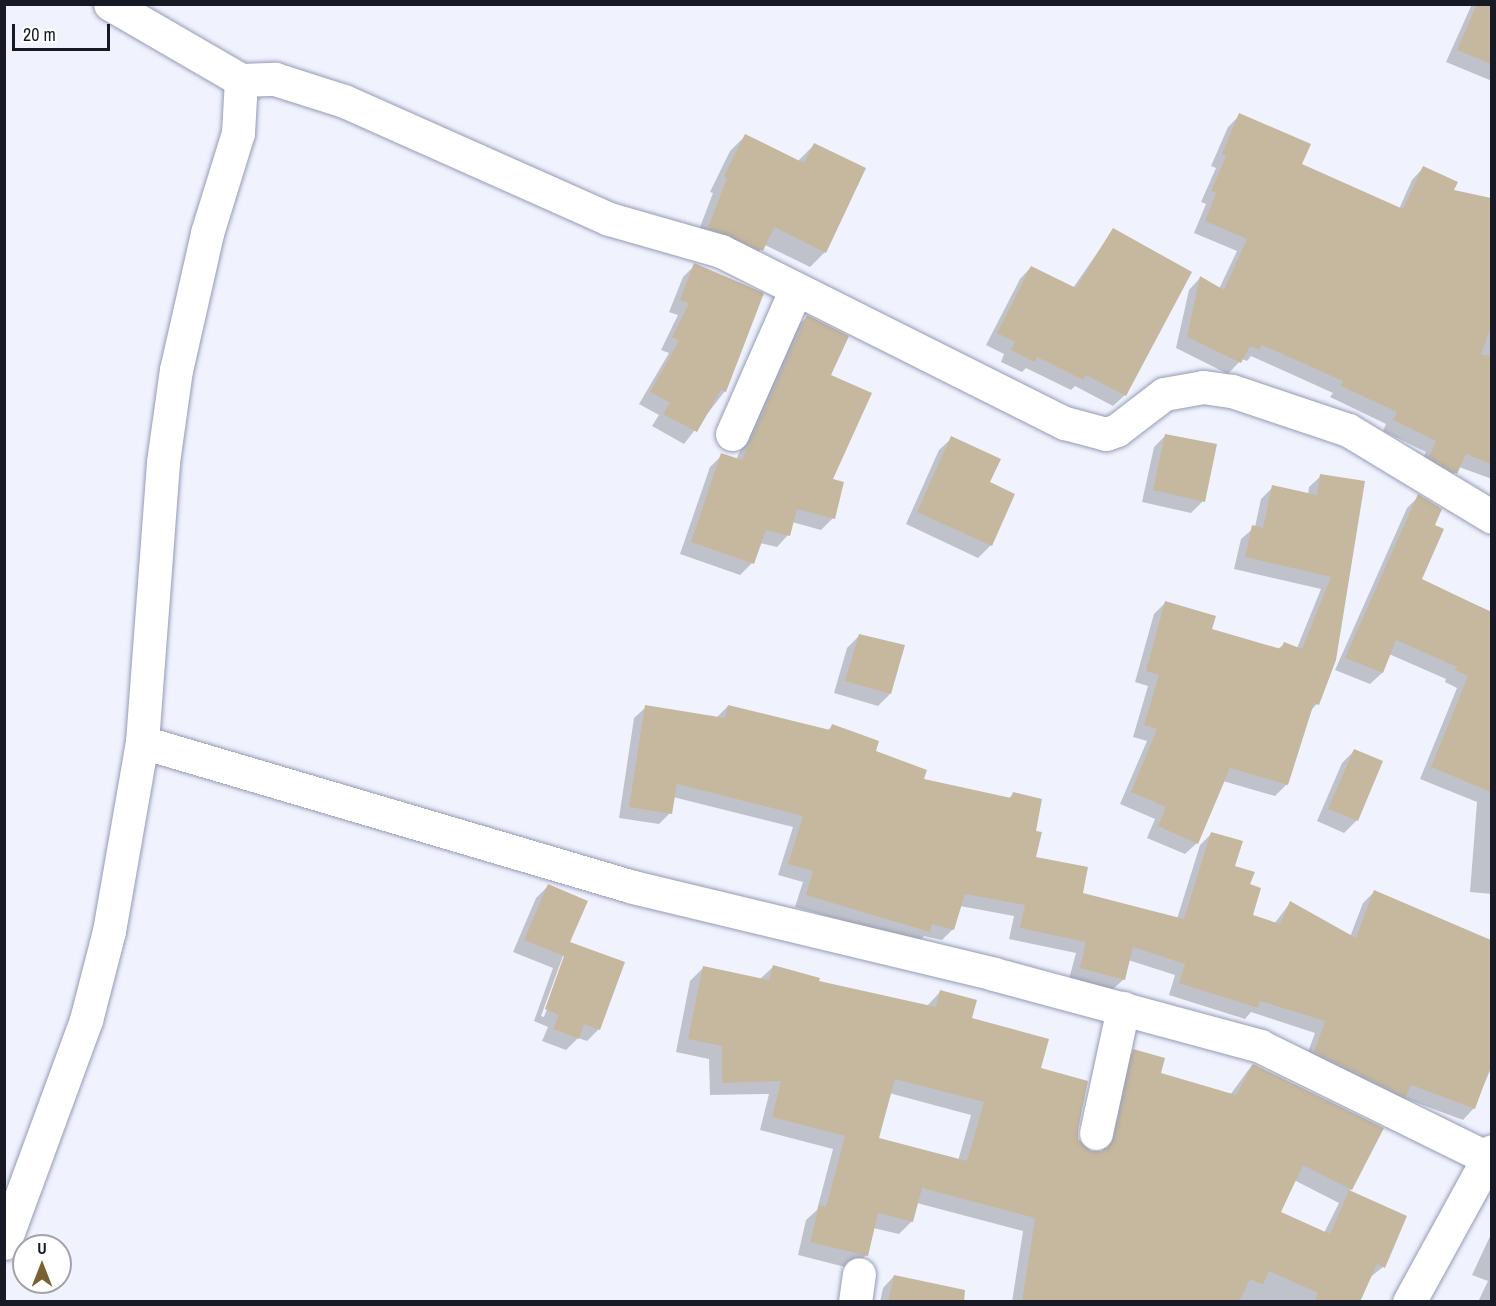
<!DOCTYPE html>
<html>
<head>
<meta charset="utf-8">
<style>
	body { margin:0 }
	#map { position:relative; width:1496px; height:1306px; overflow:hidden; background:#f0f3fe; font-family:"Archivo Narrow",sans-serif }
	div>[style] { position:absolute }
	[style*='--x'] { left:calc(var(--x)*1px); top:calc(var(--y)*1px); width:calc(var(--w)*1px); rotate:calc(var(--a)*1deg) }
	.shadow>* { inset:0; background:#0003 }
	.building>* { inset:0; background:#c6b89e }
	.roads { filter:drop-shadow(0 0 2px #949bb5) drop-shadow(0 0 2px #949bb5) }
	.minor>* { height:33px; margin:-16.5px; padding:0 16.5px; transform-origin:16.5px; border-radius:16.5px; background:#fff }
	span { translate:-50% -50%; white-space:nowrap; text-align:center; line-height:1.15; -webkit-text-stroke:6px #fff; paint-order:stroke }
	.frame { position:absolute; inset:0; border:6px solid #171a24; pointer-events:none }
	.north { position:absolute; left:12px; top:1234px; width:60px; height:60px; box-sizing:border-box; background:#fff; border:2px solid #a2a3a7; border-radius:50%; rotate:0deg; font-size:16px; font-weight:700; line-height:24px; text-align:center; color:#171a24 }
	.north::after { content:''; display:block; margin:auto; width:21px; height:27px; background:#796232; clip-path:polygon(50% 0,100% 100%,50% 72%,0 100%) }
	.scale { position:absolute; left:12px; top:24px; width:98px; height:27px; box-sizing:border-box; border:3px solid #171a24; border-top:0; padding-left:8px; font-size:18px; line-height:21px; white-space:nowrap; color:#171a24; -webkit-text-stroke:4px #fff; paint-order:stroke }
</style>
</head>
<body>
<div id="map">
	<div class="shadow">
		<i style="clip-path:polygon(1472px 4px,1492px 4px,1492px 81px,1446px 62px)"></i>
		<i style="clip-path:polygon(1240px 115px,1300px 165px,1399px 209px,1412px 180px,1423px 168px,1452px 191px,1492px 200px,1492px 479px,1459px 467px,1445px 485px,1418px 469px,1426px 452px,1383px 431px,1386px 424px,1330px 397px,1333px 393px,1251px 356px,1247px 361px,1242px 359px,1228px 374px,1176px 348px,1189px 290px,1200px 278px,1219px 289px,1237px 251px,1194px 233px,1206px 204px,1201px 202px,1216px 168px,1211px 166px,1228px 127px)"></i>
		<i style="clip-path:polygon(745px 136px,798px 161px,814px 145px,825px 252px,810px 267px,765px 245px,746px 265px,694px 243px,713px 193px,710px 192px,730px 151px)"></i>
		<i style="clip-path:polygon(1113px 230px,1125px 395px,1113px 406px,1075px 386px,1071px 390px,1026px 368px,1022px 372px,1001px 362px,1004px 354px,986px 345px,1020px 279px,1031px 267px,1073px 288px)"></i>
		<i style="clip-path:polygon(695px 265px,725px 391px,684px 444px,652px 426px,659px 415px,639px 404px,669px 353px,661px 350px,678px 315px,669px 312px,683px 277px)"></i>
		<i style="clip-path:polygon(807px 317px,829px 375px,833px 518px,821px 530px,792px 522px,788px 535px,777px 547px,760px 543px,752px 563px,740px 575px,680px 554px,710px 467px,722px 455px,736px 460px,795px 328px)"></i>
		<i style="clip-path:polygon(1166px 435px,1203px 501px,1191px 513px,1142px 502px,1154px 447px)"></i>
		<i style="clip-path:polygon(952px 438px,988px 483px,1013px 495px,990px 546px,978px 558px,906px 524px,939px 450px)"></i>
		<i style="clip-path:polygon(1321px 476px,1363px 482px,1317px 704px,1309px 712px,1287px 784px,1275px 796px,1223px 781px,1197px 843px,1185px 854px,1147px 838px,1155px 819px,1120px 804px,1147px 741px,1133px 737px,1148px 686px,1135px 682px,1154px 614px,1165px 603px,1210px 630px,1278px 649px,1284px 644px,1297px 648px,1321px 589px,1234px 569px,1241px 539px,1255px 527px,1261px 499px,1273px 487px,1308px 495px,1309px 487px)"></i>
		<i style="clip-path:polygon(1419px 496px,1433px 525px,1420px 580px,1492px 612px,1492px 894px,1470px 892px,1477px 802px,1420px 779px,1457px 688px,1445px 682px,1446px 679px,1389px 654px,1382px 673px,1370px 684px,1335px 670px,1407px 508px)"></i>
		<i style="clip-path:polygon(859px 636px,890px 694px,878px 706px,834px 693px,847px 648px)"></i>
		<i style="clip-path:polygon(728px 706px,827px 731px,832px 726px,922px 780px,1008px 799px,1013px 794px,1034px 832px,1034px 858px,1081px 894px,1177px 919px,1200px 845px,1212px 833px,1248px 884px,1251px 916px,1274px 924px,1290px 903px,1350px 937px,1363px 903px,1374px 892px,1458px 953px,1492px 968px,1492px 1066px,1474px 1108px,1463px 1120px,1404px 1098px,1394px 1107px,1304px 1063px,1315px 1033px,1251px 1012px,1245px 1019px,1169px 995px,1175px 975px,1128px 960px,1124px 979px,1112px 990px,1069px 979px,1076px 953px,1009px 939px,1014px 916px,960px 906px,953px 929px,942px 940px,924px 936px,918px 942px,795px 907px,803px 882px,778px 875px,793px 827px,673px 797px,670px 813px,659px 824px,619px 818px,634px 718px,646px 707px,716px 718px)"></i>
		<i style="clip-path:polygon(1354px 751px,1381px 762px,1356px 821px,1344px 833px,1317px 821px,1342px 763px)"></i>
		<i style="clip-path:polygon(evenodd,548px 886px,599px 1029px,587px 1041px,578px 1038px,566px 1050px,542px 1041px,548px 1027px,534px 1021px,553px 968px,513px 952px,536px 898px,548px 886px,563px 956px,566px 956px,544px 1017px,541px 1016px,563px 956px)"></i>
		<i style="clip-path:polygon(evenodd,774px 966px,818px 982px,927px 1006px,940px 992px,970px 1019px,1039px 1069px,1076px 1130px,1077px 1140px,1091px 1153px,1102px 1152px,1121px 1064px,1134px 1051px,1159px 1074px,1230px 1095px,1252px 1065px,1382px 1129px,1349px 1192px,1405px 1217px,1383px 1267px,1368px 1279px,1359px 1302px,1012px 1302px,1023px 1231px,917px 1203px,912px 1221px,899px 1234px,873px 1228px,866px 1255px,853px 1269px,798px 1255px,806px 1220px,817px 1210px,833px 1149px,760px 1130px,769px 1094px,710px 1095px,709px 1059px,676px 1052px,690px 981px,703px 968px,760px 979px,774px 966px,889px 1093px,971px 1115px,958px 1161px,877px 1139px,889px 1093px,774px 966px,1294px 1180px,1339px 1203px,1324px 1233px,1279px 1213px,1294px 1180px)"></i>
		<i style="clip-path:polygon(1492px 1232px,1492px 1302px,1478px 1302px,1488px 1281px,1472px 1275px)"></i>
		<i style="clip-path:polygon(894px 1276px,922px 1302px,880px 1302px,883px 1288px)"></i>
	</div>
	<div class="building">
		<i style="clip-path:polygon(1477px 4px,1491px 4px,1491px 64px,1457px 50px)"></i>
		<i style="clip-path:polygon(1239px 113px,1311px 144px,1302px 164px,1403px 209px,1423px 166px,1458px 182px,1454px 190px,1491px 198px,1491px 327px,1481px 354px,1491px 356px,1491px 464px,1466px 454px,1457px 474px,1429px 457px,1436px 441px,1393px 420px,1397px 412px,1341px 386px,1343px 381px,1262px 345px,1259px 350px,1250px 346px,1241px 363px,1187px 337px,1200px 276px,1224px 290px,1247px 239px,1205px 221px,1216px 193px,1211px 191px,1226px 156px,1222px 154px)"></i>
		<i style="clip-path:polygon(745px 134px,804px 163px,814px 143px,866px 168px,826px 253px,774px 227px,763px 251px,708px 228px,727px 178px,724px 176px)"></i>
		<i style="clip-path:polygon(1113px 228px,1192px 272px,1126px 396px,1086px 375px,1083px 380px,1037px 357px,1035px 362px,1011px 350px,1015px 342px,997px 333px,1031px 266px,1076px 288px)"></i>
		<i style="clip-path:polygon(694px 263px,764px 293px,726px 392px,721px 390px,697px 432px,663px 414px,670px 403px,650px 392px,679px 341px,672px 337px,689px 303px,680px 300px)"></i>
		<i style="clip-path:polygon(807px 315px,849px 336px,831px 375px,872px 393px,833px 479px,844px 482px,835px 519px,797px 509px,790px 536px,766px 530px,754px 564px,691px 542px,721px 453px,742px 460px)"></i>
		<i style="clip-path:polygon(1165px 434px,1217px 444px,1205px 502px,1153px 490px)"></i>
		<i style="clip-path:polygon(951px 436px,1001px 459px,990px 482px,1015px 494px,992px 546px,917px 512px)"></i>
		<i style="clip-path:polygon(1320px 474px,1365px 481px,1336px 660px,1319px 705px,1314px 703px,1288px 785px,1230px 768px,1198px 844px,1158px 826px,1166px 807px,1131px 792px,1157px 729px,1144px 725px,1159px 675px,1146px 671px,1165px 601px,1216px 616px,1212px 629px,1281px 649px,1284px 642px,1302px 649px,1331px 577px,1245px 557px,1252px 525px,1263px 528px,1272px 485px,1317px 495px)"></i>
		<i style="clip-path:polygon(1418px 494px,1442px 509px,1435px 525px,1444px 529px,1422px 579px,1491px 612px,1491px 792px,1431px 767px,1468px 676px,1455px 670px,1457px 667px,1396px 640px,1383px 673px,1345px 658px)"></i>
		<i style="clip-path:polygon(859px 634px,905px 645px,891px 694px,845px 681px)"></i>
		<i style="clip-path:polygon(645px 705px,725px 718px,728px 705px,830px 730px,832px 724px,879px 741px,876px 751px,927px 770px,924px 779px,1011px 798px,1013px 792px,1042px 799px,1036px 831px,1042px 832px,1036px 857px,1088px 867px,1083px 893px,1184px 919px,1211px 832px,1243px 841px,1235px 866px,1255px 872px,1250px 884px,1261px 888px,1253px 915px,1280px 924px,1290px 901px,1356px 938px,1374px 890px,1491px 940px,1491px 1065px,1475px 1109px,1411px 1085px,1406px 1097px,1314px 1052px,1325px 1021px,1260px 1001px,1258px 1008px,1179px 983px,1185px 964px,1133px 947px,1125px 980px,1080px 968px,1086px 942px,1020px 928px,1025px 905px,965px 894px,954px 930px,932px 924px,930px 932px,806px 895px,813px 871px,788px 864px,803px 816px,677px 784px,672px 814px,629px 807px)"></i>
		<i style="clip-path:polygon(1354px 749px,1383px 761px,1358px 821px,1328px 809px)"></i>
		<i style="clip-path:polygon(548px 884px,588px 901px,570px 942px,625px 962px,600px 1030px,584px 1024px,579px 1039px,553px 1029px,559px 1015px,545px 1009px,564px 956px,524px 940px)"></i>
		<i style="clip-path:polygon(evenodd,773px 965px,820px 978px,819px 981px,936px 1007px,940px 990px,977px 1000px,972px 1018px,1049px 1039px,1041px 1068px,1088px 1081px,1078px 1130px,1078px 1139px,1091px 1151px,1102px 1151px,1114px 1138px,1133px 1049px,1165px 1058px,1161px 1073px,1236px 1095px,1253px 1064px,1384px 1128px,1352px 1190px,1303px 1165px,1281px 1212px,1330px 1234px,1349px 1190px,1407px 1216px,1385px 1268px,1377px 1264px,1360px 1302px,1314px 1302px,1318px 1293px,1269px 1271px,1263px 1285px,1250px 1279px,1239px 1302px,1022px 1302px,1035px 1218px,922px 1188px,913px 1222px,878px 1213px,868px 1256px,810px 1242px,819px 1205px,826px 1207px,845px 1136px,772px 1117px,781px 1081px,722px 1083px,722px 1046px,688px 1039px,703px 966px,769px 980px,773px 965px,895px 1079px,984px 1102px,967px 1161px,879px 1138px,895px 1079px)"></i>
		<i style="clip-path:polygon(894px 1275px,965px 1290px,964px 1302px,888px 1302px)"></i>
	</div>
	<div class="roads">
		<div class="minor">
			<i style="--x:110;--y:4;--w:151;--a:30.1"></i>
			<i style="--x:241;--y:80;--w:34;--a:-2"></i>
			<i style="--x:275;--y:79;--w:72;--a:17.7"></i>
			<i style="--x:344;--y:101;--w:290;--a:24"></i>
			<i style="--x:609;--y:219;--w:116;--a:15.9"></i>
			<i style="--x:721;--y:251;--w:385;--a:26.6"></i>
			<i style="--x:1065;--y:423;--w:42;--a:15"></i>
			<i style="--x:1106;--y:434;--w:12;--a:-20"></i>
			<i style="--x:1117;--y:430;--w:59;--a:-37.5"></i>
			<i style="--x:1164;--y:394;--w:40;--a:-10"></i>
			<i style="--x:1203;--y:387;--w:29;--a:8"></i>
			<i style="--x:1232;--y:391;--w:122;--a:18.6"></i>
			<i style="--x:1348;--y:430;--w:168;--a:31.1"></i>
			<i style="--x:732;--y:434;--w:156;--a:-66.2"></i>
			<i style="--x:142;--y:742;--w:512;--a:16.45"></i>
			<i style="--x:633;--y:887;--w:371;--a:13.5"></i>
			<i style="--x:994;--y:974;--w:276;--a:15.1"></i>
			<i style="--x:1260;--y:1046;--w:258;--a:26.2"></i>
			<i style="--x:1096;--y:1133;--w:128;--a:-77.8"></i>
			<i style="--x:4;--y:1243;--w:238;--a:-69.8"></i>
			<i style="--x:86;--y:1020;--w:92;--a:-75.5"></i>
			<i style="--x:109;--y:931;--w:192;--a:-80.1"></i>
			<i style="--x:142;--y:742;--w:281;--a:-85.7"></i>
			<i style="--x:163;--y:462;--w:93;--a:-82"></i>
			<i style="--x:176;--y:370;--w:140;--a:-77.2"></i>
			<i style="--x:207;--y:233;--w:105;--a:-72.8"></i>
			<i style="--x:238;--y:133;--w:53;--a:-86.8"></i>
			<i style="--x:855;--y:1302;--w:28;--a:-82"></i>
			<i style="--x:1409;--y:1302;--w:172;--a:-61.2"></i>
		</div>
	</div>
	<div class="frame"></div>
	<div class="north">U</div>
	<div class="scale">20 m</div>
</div>
</body>
</html>
